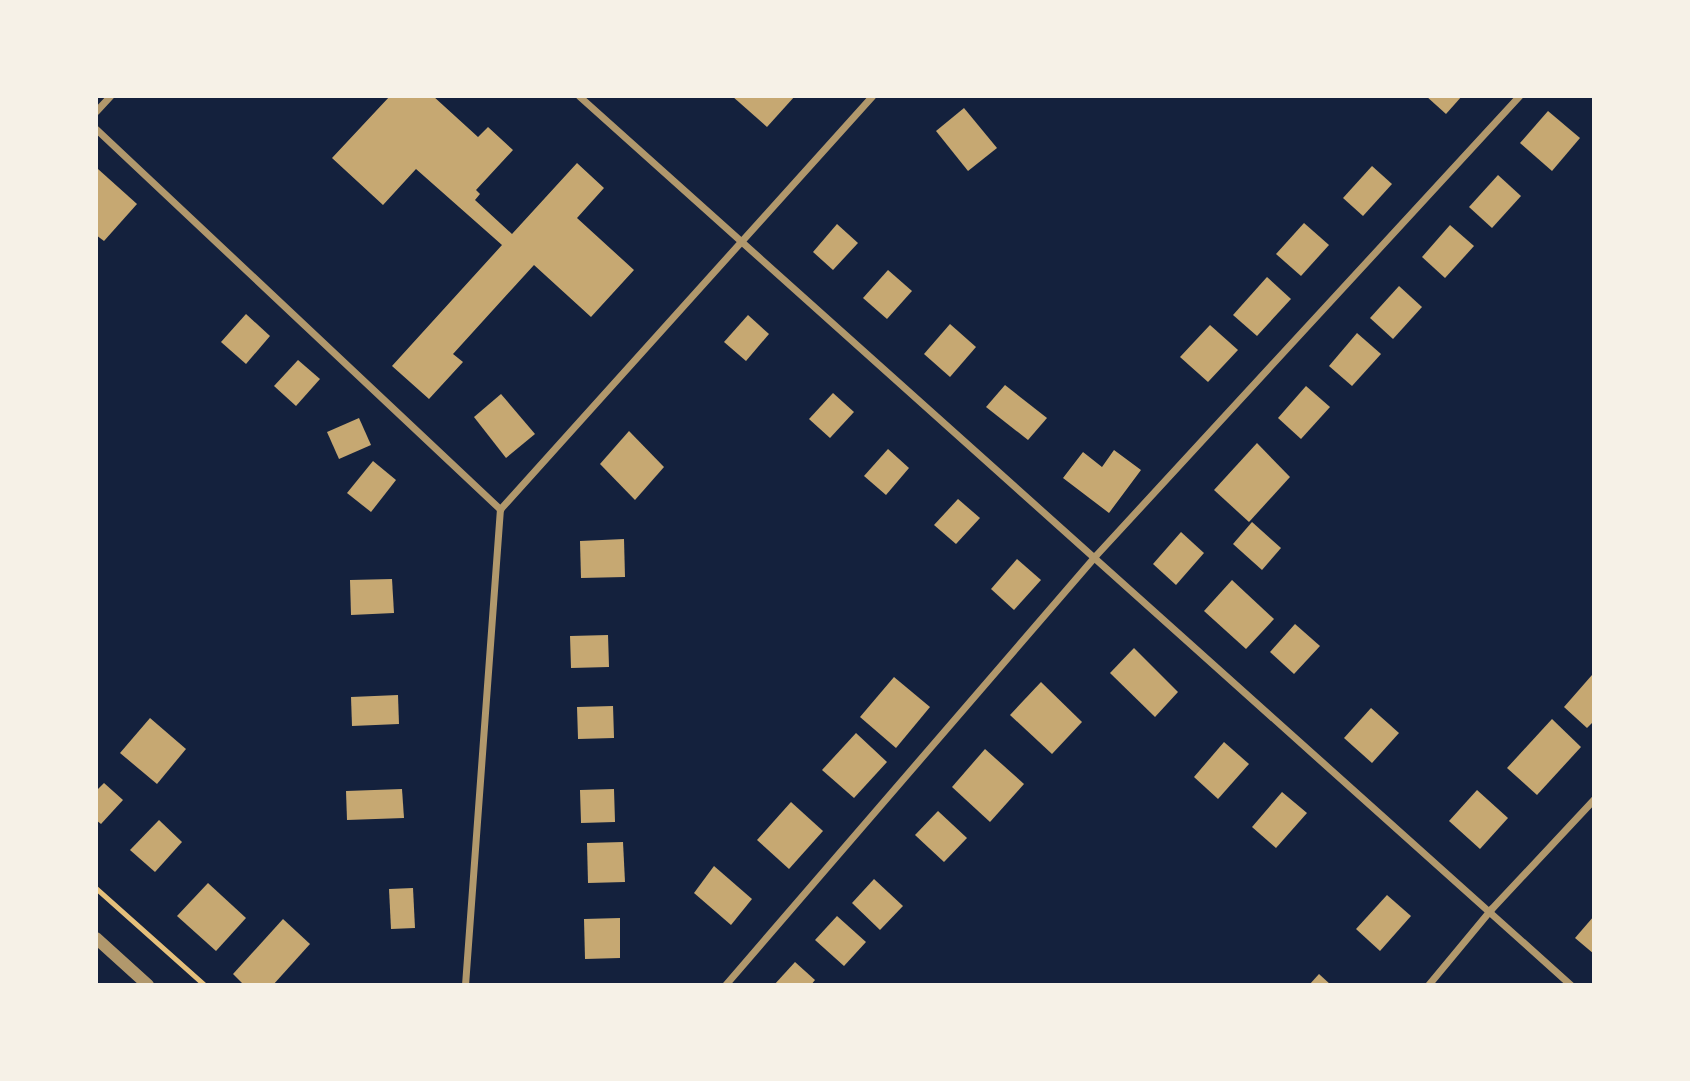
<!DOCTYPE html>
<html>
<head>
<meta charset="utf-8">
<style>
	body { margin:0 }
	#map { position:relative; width:1690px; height:1081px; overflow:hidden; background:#14213d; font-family:Manrope,sans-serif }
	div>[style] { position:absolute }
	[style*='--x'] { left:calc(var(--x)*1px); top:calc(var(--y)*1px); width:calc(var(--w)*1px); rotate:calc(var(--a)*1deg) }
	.building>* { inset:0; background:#c6a872 }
	.path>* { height:4.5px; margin:-2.25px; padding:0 2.25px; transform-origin:2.25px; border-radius:2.25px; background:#e5c07b }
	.minor>* { height:7px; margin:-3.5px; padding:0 3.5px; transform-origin:3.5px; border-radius:3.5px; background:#b1986c }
	.tertiary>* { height:12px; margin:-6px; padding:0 6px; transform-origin:6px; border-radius:6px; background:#b1986c }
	span { translate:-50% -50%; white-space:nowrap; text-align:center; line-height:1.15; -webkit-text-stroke:7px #f6f1e7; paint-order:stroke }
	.frame { position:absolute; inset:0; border:98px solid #f6f1e7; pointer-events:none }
</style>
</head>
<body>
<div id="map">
	<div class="building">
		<i style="clip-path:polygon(390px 96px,433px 96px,478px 137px,488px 127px,513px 150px,476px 190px,480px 194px,475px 200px,512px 234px,577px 163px,604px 188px,577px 218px,634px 270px,591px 317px,534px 265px,453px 354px,463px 362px,429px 399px,392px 366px,502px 245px,416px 169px,383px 205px,332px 158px)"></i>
		<i style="clip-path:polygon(732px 96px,795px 96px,767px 127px)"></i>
		<i style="clip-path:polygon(1426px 96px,1462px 96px,1446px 114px)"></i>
		<i style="clip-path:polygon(964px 108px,997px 148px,968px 171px,936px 131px)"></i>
		<i style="clip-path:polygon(1548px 111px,1580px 138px,1552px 171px,1520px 143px)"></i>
		<i style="clip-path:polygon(1372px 166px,1392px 184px,1363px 216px,1343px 198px)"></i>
		<i style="clip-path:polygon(98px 169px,137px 204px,104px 241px,96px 235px)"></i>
		<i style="clip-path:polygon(1498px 175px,1521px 196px,1492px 228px,1469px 207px)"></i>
		<i style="clip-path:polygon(1304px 223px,1329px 245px,1301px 276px,1276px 254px)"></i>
		<i style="clip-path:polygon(837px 224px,858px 243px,833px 270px,813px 252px)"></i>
		<i style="clip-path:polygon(1450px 225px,1474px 246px,1445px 278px,1422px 257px)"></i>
		<i style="clip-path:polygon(888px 270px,912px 291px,887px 319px,863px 298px)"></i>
		<i style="clip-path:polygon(1267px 277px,1291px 299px,1257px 336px,1233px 315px)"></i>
		<i style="clip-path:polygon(1399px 286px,1422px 307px,1393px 339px,1370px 318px)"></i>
		<i style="clip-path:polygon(246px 314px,270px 336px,246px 364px,221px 342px)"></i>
		<i style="clip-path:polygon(748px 315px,769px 334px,746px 361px,724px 342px)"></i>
		<i style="clip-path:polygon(950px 324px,976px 347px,950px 377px,924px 354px)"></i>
		<i style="clip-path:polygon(1210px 325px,1238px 350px,1208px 382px,1180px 357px)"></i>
		<i style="clip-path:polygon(1357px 333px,1381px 354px,1352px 386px,1329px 366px)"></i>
		<i style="clip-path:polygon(298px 360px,320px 379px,296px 406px,274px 386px)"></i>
		<i style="clip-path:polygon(1005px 385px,1047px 418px,1028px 440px,986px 407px)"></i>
		<i style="clip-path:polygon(1306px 386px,1330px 407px,1301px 439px,1278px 418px)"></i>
		<i style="clip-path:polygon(833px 393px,854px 412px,830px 438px,809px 419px)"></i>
		<i style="clip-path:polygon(501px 394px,535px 434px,506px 458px,474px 417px)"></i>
		<i style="clip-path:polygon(359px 418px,371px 445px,339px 459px,327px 432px)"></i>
		<i style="clip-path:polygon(629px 431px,664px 467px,635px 500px,600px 464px)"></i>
		<i style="clip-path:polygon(1257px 443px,1290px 477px,1249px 522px,1214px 490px)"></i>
		<i style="clip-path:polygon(888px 449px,909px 468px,886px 495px,864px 476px)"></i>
		<i style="clip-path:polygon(1114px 450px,1141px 470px,1109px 513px,1063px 478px,1083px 452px,1102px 467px)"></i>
		<i style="clip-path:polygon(373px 461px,396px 480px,371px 512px,347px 493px)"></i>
		<i style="clip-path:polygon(958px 499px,980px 518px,956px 544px,934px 525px)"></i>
		<i style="clip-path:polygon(1252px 522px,1281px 548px,1262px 570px,1233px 544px)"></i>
		<i style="clip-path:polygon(1181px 532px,1204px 553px,1176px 585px,1153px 564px)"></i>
		<i style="clip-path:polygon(624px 539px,625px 577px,581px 578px,580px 541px)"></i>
		<i style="clip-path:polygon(1017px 559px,1041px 580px,1014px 610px,991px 589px)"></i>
		<i style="clip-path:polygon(392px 579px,394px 613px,351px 615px,350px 580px)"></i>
		<i style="clip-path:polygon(1232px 580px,1274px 619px,1246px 649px,1204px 611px)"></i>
		<i style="clip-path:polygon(1295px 624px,1320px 646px,1294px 674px,1270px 652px)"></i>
		<i style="clip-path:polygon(608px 635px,609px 667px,571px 668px,570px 636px)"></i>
		<i style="clip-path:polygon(1134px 648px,1178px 692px,1155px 717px,1110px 673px)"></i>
		<i style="clip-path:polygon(1592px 675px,1594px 721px,1587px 728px,1564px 707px)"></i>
		<i style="clip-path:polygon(894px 677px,930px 707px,896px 748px,860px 717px)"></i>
		<i style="clip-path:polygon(1041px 682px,1082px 722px,1052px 754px,1010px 715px)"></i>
		<i style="clip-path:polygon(398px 695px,399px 724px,352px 726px,351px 697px)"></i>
		<i style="clip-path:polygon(613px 706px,614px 738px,578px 739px,577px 707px)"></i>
		<i style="clip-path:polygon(1371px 708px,1399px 733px,1372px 763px,1344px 738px)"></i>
		<i style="clip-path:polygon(150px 718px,186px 749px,157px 784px,120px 753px)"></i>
		<i style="clip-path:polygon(1552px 719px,1581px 747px,1537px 795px,1507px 768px)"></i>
		<i style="clip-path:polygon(856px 733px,887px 762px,854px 798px,822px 770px)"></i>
		<i style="clip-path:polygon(1224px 742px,1249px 764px,1218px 799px,1194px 777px)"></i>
		<i style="clip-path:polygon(985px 749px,1024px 784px,990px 822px,952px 787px)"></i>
		<i style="clip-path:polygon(104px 783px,123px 800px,101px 824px,96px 820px,96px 791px)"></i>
		<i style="clip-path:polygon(402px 789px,404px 818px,347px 820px,346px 791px)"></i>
		<i style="clip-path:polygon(614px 789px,615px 822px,581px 823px,580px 790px)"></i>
		<i style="clip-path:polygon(1477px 790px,1508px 818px,1480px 849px,1449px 821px)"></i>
		<i style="clip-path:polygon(1282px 792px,1307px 813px,1276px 848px,1252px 827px)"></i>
		<i style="clip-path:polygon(791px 802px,823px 831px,789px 869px,757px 840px)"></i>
		<i style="clip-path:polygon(938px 811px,967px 838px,944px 862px,915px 835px)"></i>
		<i style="clip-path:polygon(159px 820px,182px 842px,155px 872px,130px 850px)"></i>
		<i style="clip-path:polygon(623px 842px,625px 882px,588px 883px,587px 843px)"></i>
		<i style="clip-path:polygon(714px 866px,752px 899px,731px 925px,694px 893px)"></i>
		<i style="clip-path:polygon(874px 879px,903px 906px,880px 930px,852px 903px)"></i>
		<i style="clip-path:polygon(208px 883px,246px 918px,216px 951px,177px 916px)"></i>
		<i style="clip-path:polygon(413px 888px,415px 928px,391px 929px,389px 889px)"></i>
		<i style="clip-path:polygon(1387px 895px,1411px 916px,1380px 951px,1356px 929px)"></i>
		<i style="clip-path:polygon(837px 916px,866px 942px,844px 966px,815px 940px)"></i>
		<i style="clip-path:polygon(1594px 916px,1594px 954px,1575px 938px)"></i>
		<i style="clip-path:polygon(620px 918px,620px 958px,585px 959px,584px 919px)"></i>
		<i style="clip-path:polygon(283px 919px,310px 944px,273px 985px,244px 985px,233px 974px)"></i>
		<i style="clip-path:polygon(795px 962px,815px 980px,811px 985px,774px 985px)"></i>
		<i style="clip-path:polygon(1319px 974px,1331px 985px,1309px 985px)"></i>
	</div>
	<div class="path">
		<i style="--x:96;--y:888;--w:146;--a:41.7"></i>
	</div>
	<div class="minor">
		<i style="--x:579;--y:96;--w:1332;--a:41.87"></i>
		<i style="--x:96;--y:111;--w:21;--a:-47"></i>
		<i style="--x:96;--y:129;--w:555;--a:43.25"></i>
		<i style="--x:500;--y:509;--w:556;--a:-47.99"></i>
		<i style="--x:465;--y:985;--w:477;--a:-85.8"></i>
		<i style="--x:725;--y:985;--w:567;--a:-49.22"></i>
		<i style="--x:1095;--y:556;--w:626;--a:-47.33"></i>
		<i style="--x:1428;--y:985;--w:99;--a:-50.3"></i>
		<i style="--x:1491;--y:909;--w:151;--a:-46.9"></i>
	</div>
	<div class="tertiary">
		<i style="--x:96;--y:938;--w:70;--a:42.1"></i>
	</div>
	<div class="frame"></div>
</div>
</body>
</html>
